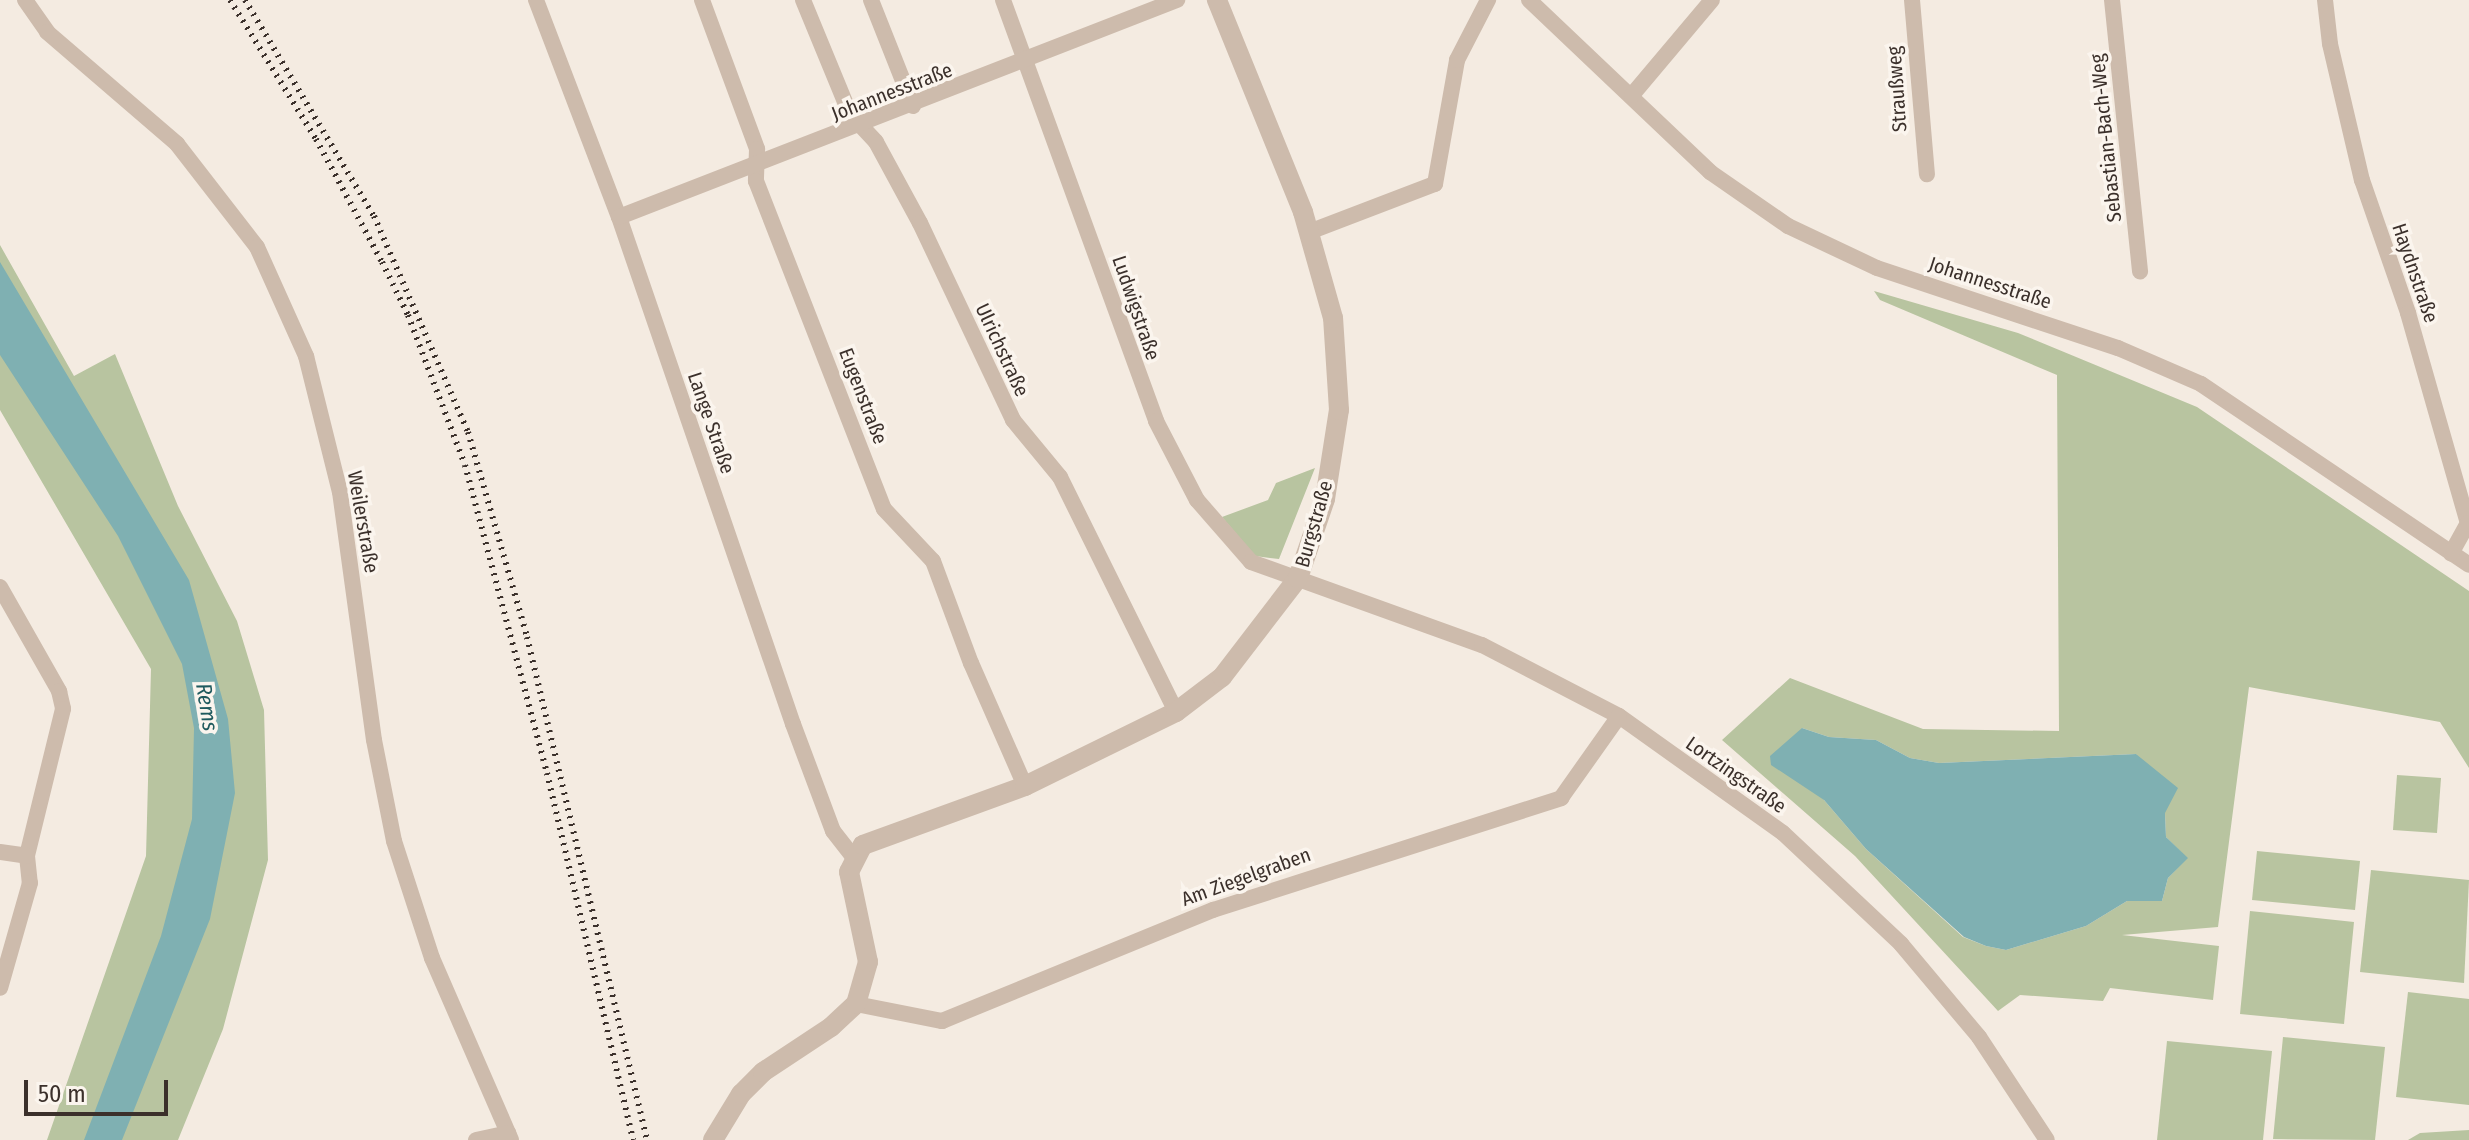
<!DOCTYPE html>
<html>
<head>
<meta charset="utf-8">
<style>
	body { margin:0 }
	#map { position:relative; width:2469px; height:1140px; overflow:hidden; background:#f4ebe1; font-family:"Fira Sans Condensed",sans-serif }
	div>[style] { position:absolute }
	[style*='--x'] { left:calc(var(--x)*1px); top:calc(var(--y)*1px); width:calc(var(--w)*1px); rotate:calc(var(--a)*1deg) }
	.green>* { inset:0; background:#b8c4a0 }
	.water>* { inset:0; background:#7fb0b2 }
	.minor>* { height:16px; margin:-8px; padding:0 8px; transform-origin:8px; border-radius:8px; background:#cdbbac }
	.tertiary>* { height:20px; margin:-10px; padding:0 10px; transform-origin:10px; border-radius:10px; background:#cdbbac }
	.rail>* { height:6px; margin-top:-3px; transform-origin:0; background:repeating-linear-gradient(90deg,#3b302b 0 2px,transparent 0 8px) }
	span { translate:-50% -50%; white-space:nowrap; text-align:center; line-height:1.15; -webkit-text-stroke:7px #fbf5ee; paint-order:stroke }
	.street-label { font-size:20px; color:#3b302b }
	.water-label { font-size:22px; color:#1f5a5e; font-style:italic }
	.scale { position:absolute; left:24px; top:1080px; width:144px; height:36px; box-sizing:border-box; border:4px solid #3b302b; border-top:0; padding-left:10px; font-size:24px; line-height:28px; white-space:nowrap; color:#3b302b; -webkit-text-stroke:6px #fbf5ee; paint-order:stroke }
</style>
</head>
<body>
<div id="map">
	<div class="green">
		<i style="clip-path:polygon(0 245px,74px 376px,115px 354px,178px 506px,237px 621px,264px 710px,268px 860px,223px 1029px,178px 1140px,47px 1140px,146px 856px,151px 669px,0 410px)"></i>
		<i style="clip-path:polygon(evenodd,1874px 291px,2018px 333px,2197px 407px,2469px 591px,2469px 768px,2440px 722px,2249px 687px,2218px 927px,2122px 935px,2219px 946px,2213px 1000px,2110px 988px,2103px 1001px,2020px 995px,1998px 1011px,1855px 856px,1722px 740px,1790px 678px,1923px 729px,2059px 731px,2057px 375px,1880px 300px,1874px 291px,1802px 728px,1829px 737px,1876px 740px,1910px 758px,1939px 763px,2136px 754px,2165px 813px,2166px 837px,2187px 858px,2168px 878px,2162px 901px,2127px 901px,2086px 926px,2006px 950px,1986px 946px,1963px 937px,1866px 849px,1824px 800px,1802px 728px)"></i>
		<i style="clip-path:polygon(1315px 468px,1279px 559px,1255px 556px,1222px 517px,1268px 500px,1276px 483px)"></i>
		<i style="clip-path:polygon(2397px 775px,2441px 778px,2437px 833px,2393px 830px)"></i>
		<i style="clip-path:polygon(2257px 851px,2360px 861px,2355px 910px,2252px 900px)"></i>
		<i style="clip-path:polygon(2371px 870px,2469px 880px,2464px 983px,2360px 972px)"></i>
		<i style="clip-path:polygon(2250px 911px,2354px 922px,2344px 1024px,2240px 1014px)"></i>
		<i style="clip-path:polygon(2408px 992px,2469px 999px,2469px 1105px,2396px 1097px)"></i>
		<i style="clip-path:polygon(2283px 1037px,2385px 1047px,2375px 1140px,2273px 1139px)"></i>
		<i style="clip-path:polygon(2167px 1041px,2272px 1051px,2263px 1140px,2157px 1140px)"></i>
		<i style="clip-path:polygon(2469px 1130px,2469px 1140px,2408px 1140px,2420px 1133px)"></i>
	</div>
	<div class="water">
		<i style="clip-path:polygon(0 262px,189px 580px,228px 719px,235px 793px,210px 919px,122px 1140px,84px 1140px,161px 936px,192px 819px,194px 728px,182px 664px,118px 536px,0 355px)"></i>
		<i style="clip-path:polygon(1802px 728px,1829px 737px,1876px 740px,1910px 758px,1939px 763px,2136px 754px,2178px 788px,2165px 813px,2166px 837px,2188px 858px,2168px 878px,2162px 901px,2127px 901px,2086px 926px,2006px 950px,1986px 946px,1964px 937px,1866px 849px,1824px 800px,1771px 765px,1770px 756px)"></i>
	</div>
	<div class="minor">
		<i style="--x:25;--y:0;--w:39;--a:55"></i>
		<i style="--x:47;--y:32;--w:172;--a:40.7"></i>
		<i style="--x:177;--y:144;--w:130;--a:52.2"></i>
		<i style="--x:257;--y:247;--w:120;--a:65.8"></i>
		<i style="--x:306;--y:356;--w:140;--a:76"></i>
		<i style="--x:340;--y:492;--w:250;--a:82.2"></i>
		<i style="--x:374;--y:740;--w:103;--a:78.8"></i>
		<i style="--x:394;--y:841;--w:123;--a:72"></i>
		<i style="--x:432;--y:958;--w:198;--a:66.5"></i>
		<i style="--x:536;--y:0;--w:232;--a:69.1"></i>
		<i style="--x:619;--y:217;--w:536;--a:71.06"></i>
		<i style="--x:793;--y:724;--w:114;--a:69.5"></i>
		<i style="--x:833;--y:831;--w:33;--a:52"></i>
		<i style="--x:702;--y:0;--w:159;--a:69.7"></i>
		<i style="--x:757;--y:149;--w:32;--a:92"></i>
		<i style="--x:756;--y:181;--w:352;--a:68.7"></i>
		<i style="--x:884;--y:509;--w:71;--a:46.7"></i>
		<i style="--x:933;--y:561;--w:109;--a:69.6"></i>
		<i style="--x:971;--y:663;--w:134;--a:66.3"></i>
		<i style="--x:803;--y:0;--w:123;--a:67.6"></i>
		<i style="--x:850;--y:114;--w:38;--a:47"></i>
		<i style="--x:876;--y:142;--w:92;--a:61.5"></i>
		<i style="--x:920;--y:223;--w:218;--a:64.7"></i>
		<i style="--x:1013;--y:420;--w:74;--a:50.5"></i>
		<i style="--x:1060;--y:477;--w:262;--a:63.7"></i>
		<i style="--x:871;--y:0;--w:114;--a:68.4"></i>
		<i style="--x:1003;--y:0;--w:448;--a:70"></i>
		<i style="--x:1156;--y:421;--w:89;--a:62.6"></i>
		<i style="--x:1197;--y:500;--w:82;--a:48.9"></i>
		<i style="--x:1251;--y:562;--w:245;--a:19.8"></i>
		<i style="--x:1482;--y:645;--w:154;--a:27.4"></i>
		<i style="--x:1619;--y:716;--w:201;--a:35.5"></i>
		<i style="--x:1783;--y:833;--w:162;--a:43.2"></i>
		<i style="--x:1901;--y:944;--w:121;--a:50"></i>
		<i style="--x:1979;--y:1037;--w:123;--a:56.6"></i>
		<i style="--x:1529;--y:0;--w:250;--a:43.5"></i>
		<i style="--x:1710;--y:172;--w:95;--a:34.7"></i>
		<i style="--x:1788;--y:226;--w:98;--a:25.3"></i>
		<i style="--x:1877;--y:268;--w:254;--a:18.4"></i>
		<i style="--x:2118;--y:348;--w:90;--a:23.4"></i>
		<i style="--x:2201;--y:384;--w:323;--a:34"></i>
		<i style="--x:1912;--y:0;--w:175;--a:85.1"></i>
		<i style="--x:2112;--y:0;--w:273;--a:84.1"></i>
		<i style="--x:2325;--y:0;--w:44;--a:83.5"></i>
		<i style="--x:2330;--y:44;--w:140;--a:76.8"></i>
		<i style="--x:2362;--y:180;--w:141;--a:70.9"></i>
		<i style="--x:2408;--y:313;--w:218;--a:74.1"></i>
		<i style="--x:2468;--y:523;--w:35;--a:119"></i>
		<i style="--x:1632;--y:95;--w:124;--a:-49.9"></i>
		<i style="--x:619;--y:217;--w:599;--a:-21.25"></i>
		<i style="--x:1309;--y:232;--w:135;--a:-20.9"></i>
		<i style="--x:1435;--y:184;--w:126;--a:-79.9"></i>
		<i style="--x:1457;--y:60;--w:68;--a:-62.7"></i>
		<i style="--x:0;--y:587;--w:120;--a:60.4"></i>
		<i style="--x:59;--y:691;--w:18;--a:77"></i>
		<i style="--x:63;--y:709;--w:151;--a:103.8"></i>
		<i style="--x:27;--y:856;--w:27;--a:84"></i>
		<i style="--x:30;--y:883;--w:109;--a:105.9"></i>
		<i style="--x:0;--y:852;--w:27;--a:8"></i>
		<i style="--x:856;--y:1004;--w:88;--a:11.2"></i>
		<i style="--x:942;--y:1021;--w:293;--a:-22.3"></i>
		<i style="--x:1213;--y:910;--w:366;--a:-17.8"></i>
		<i style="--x:1561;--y:798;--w:100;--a:-54.7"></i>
		<i style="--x:476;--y:1140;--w:33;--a:-12"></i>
	</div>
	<div class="tertiary">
		<i style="--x:713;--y:1140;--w:54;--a:-58.7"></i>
		<i style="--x:741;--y:1094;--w:31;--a:-45"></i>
		<i style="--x:763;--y:1072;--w:82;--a:-33.5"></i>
		<i style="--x:831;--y:1027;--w:34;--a:-43"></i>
		<i style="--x:856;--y:1004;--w:44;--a:-74.1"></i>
		<i style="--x:868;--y:962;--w:92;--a:-101.9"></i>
		<i style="--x:849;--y:872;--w:30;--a:-63"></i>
		<i style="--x:863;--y:845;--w:172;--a:-20"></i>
		<i style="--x:1025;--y:786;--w:168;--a:-26.1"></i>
		<i style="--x:1176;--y:712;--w:58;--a:-37.3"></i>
		<i style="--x:1222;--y:677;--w:125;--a:-52.5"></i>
		<i style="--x:1298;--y:578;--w:83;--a:-71.1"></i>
		<i style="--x:1325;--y:499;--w:90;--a:-81.1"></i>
		<i style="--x:1339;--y:410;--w:92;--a:-93.7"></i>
		<i style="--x:1333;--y:318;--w:110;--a:-105.8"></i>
		<i style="--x:1303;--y:212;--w:229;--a:-112.1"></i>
	</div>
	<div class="rail">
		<i style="--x:230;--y:0;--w:163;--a:58.3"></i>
		<i style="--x:316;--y:139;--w:140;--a:61.8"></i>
		<i style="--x:382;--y:262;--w:59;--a:63.9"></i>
		<i style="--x:408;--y:315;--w:160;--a:69.2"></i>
		<i style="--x:465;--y:465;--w:319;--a:75.1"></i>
		<i style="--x:547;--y:773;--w:377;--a:76.8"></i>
		<i style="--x:245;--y:0;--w:252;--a:59.2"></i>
		<i style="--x:374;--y:216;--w:236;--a:66.5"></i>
		<i style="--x:468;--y:432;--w:213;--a:73.9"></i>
		<i style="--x:527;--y:637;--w:517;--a:76.58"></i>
	</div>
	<div class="street-label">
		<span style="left:1897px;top:89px;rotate:-94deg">Straußweg</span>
		<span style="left:892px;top:92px;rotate:-21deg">Johannesstraße</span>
		<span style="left:2106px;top:138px;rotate:-96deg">Sebastian-Bach-Weg</span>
		<span style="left:2415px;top:273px;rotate:71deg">Haydnstraße</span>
		<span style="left:1990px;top:283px;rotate:18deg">Johannesstraße</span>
		<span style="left:1136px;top:308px;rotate:71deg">Ludwigstraße</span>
		<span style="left:1002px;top:350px;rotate:65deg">Ulrichstraße</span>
		<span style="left:863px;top:396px;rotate:69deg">Eugenstraße</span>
		<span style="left:711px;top:423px;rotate:71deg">Lange Straße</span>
		<span style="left:363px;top:522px;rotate:80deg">Weilerstraße</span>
		<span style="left:1314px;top:524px;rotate:-74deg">Burgstraße</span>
		<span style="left:1736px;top:775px;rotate:35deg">Lortzingstraße</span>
		<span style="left:1246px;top:877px;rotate:-20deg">Am Ziegelgraben</span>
	</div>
	<div class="water-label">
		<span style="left:207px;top:707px;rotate:81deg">Rems</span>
	</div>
	<div class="scale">50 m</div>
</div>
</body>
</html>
